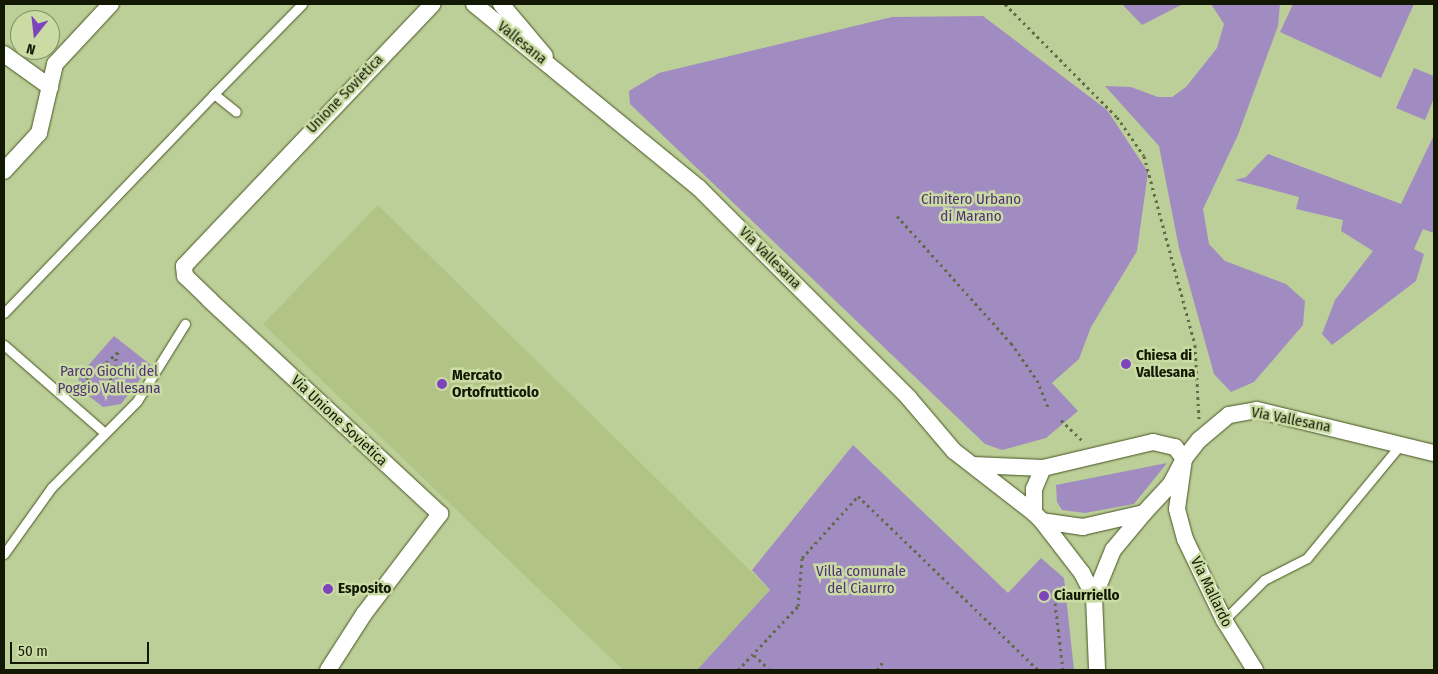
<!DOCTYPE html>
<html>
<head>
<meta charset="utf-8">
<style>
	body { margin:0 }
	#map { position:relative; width:1438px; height:674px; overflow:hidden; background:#bdcf98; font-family:"Fira Sans Condensed",sans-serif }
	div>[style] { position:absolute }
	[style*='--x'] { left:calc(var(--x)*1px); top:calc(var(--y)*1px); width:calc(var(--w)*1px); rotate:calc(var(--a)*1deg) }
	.built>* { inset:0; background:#b1c486 }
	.green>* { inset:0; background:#a18cc1 }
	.path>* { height:3px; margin-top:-1.5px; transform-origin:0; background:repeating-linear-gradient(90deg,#606c48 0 2.5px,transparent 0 6.5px) }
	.roads { filter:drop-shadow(0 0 1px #465421) drop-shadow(0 0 1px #465421) }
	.lane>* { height:9px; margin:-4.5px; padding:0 4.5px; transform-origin:4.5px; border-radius:4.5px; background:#fff }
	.street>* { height:16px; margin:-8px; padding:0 8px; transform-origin:8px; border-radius:8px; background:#fff }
	.dots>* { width:14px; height:14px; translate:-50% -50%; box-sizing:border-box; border:2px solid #cadca4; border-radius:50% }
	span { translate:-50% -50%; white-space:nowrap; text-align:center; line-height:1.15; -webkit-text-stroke:5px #cadca4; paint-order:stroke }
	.street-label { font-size:15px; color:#121804 }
	.park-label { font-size:15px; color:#523278 }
	.poi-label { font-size:15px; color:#121804; font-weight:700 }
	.left { translate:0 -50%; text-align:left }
	.frame { position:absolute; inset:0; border:5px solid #121804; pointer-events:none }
	.north { position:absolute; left:10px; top:10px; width:50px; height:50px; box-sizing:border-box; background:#cadca4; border:1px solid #808e64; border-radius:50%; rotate:196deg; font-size:14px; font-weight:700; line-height:20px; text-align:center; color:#121804 }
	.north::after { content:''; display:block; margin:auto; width:18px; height:22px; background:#7d44bb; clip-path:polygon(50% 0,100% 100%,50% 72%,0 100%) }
	.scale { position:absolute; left:10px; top:642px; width:139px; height:22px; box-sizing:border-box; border:2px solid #121804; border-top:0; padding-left:6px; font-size:15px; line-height:18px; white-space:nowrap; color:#121804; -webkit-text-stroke:4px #cadca4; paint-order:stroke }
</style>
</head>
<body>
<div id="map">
	<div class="built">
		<i style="clip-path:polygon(378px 205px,770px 590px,697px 670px,623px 670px,263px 324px)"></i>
	</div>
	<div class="green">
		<i style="clip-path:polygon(1122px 4px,1183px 4px,1142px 25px)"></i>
		<i style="clip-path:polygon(1211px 4px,1280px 4px,1278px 26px,1238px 135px,1203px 209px,1209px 244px,1225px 261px,1286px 284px,1305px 301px,1303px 325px,1254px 382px,1231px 392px,1214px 374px,1179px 248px,1159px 146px,1105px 86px,1131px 87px,1158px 97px,1172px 97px,1186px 87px,1217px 48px,1224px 24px)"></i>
		<i style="clip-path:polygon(1293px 4px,1414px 4px,1381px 78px,1280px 32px)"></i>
		<i style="clip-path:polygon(983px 16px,1107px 110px,1148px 172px,1137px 251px,1091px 327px,1079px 359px,1052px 383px,1078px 411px,1046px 438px,1002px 450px,985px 444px,630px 104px,629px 91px,659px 73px,892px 17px)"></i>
		<i style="clip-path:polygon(1414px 68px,1434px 76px,1434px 98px,1425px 120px,1396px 108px)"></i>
		<i style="clip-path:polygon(1434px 135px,1434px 233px,1423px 229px,1414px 249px,1424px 254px,1416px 281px,1332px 345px,1322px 334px,1335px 300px,1373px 251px,1341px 231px,1343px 220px,1296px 209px,1299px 197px,1235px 180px,1246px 177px,1268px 154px,1401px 204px)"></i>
		<i style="clip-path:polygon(114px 336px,151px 365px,121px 404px,103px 407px,81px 390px,78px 377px)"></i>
		<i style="clip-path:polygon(853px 445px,1008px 593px,1041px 558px,1064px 578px,1074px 670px,697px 670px,770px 590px,752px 570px)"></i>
		<i style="clip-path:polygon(1167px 463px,1134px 504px,1085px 513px,1062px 510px,1057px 502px,1056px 485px)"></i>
	</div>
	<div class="path">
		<i style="--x:1005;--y:4;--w:159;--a:45.3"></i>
		<i style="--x:1117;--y:117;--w:47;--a:55.3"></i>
		<i style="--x:1144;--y:156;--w:196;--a:74.9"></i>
		<i style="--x:1195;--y:345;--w:74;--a:86.9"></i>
		<i style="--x:897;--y:216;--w:171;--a:48.1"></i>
		<i style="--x:1011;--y:343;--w:45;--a:54.9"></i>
		<i style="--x:1037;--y:380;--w:31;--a:68"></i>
		<i style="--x:82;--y:384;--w:48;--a:-41.6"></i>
		<i style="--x:118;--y:352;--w:46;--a:105.3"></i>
		<i style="--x:1061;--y:420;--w:32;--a:44"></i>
		<i style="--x:1055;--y:603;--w:67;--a:83.2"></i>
		<i style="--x:754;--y:655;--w:22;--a:43"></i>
		<i style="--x:738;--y:670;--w:88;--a:-46.8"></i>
		<i style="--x:798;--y:606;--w:48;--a:-85.2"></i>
		<i style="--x:802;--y:558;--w:84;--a:-47.9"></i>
		<i style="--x:858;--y:496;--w:250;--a:44"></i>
		<i style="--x:877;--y:670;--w:9;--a:-54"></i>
	</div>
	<div class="roads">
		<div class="lane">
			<i style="--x:214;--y:94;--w:126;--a:-45.6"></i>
			<i style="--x:4;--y:313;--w:303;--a:-46.2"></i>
			<i style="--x:214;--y:94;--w:28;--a:39"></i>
			<i style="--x:4;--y:345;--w:134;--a:41.1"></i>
			<i style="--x:4;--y:554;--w:81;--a:-54.5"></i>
			<i style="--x:51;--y:488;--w:122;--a:-45.3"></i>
			<i style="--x:137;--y:401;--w:91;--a:-58.1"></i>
			<i style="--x:1224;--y:620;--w:57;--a:-45"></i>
			<i style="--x:1264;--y:580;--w:48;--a:-27.1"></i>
			<i style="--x:1307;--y:558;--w:146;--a:-50.5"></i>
		</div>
		<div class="street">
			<i style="--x:474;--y:4;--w:291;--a:39.3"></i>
			<i style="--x:699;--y:188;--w:296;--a:45"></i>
			<i style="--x:908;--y:397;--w:71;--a:49.6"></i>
			<i style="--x:954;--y:451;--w:101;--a:37.8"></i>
			<i style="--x:501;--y:4;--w:68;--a:49.8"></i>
			<i style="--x:4;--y:54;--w:57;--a:35.7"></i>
			<i style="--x:4;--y:171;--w:52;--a:-47.4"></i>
			<i style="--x:39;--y:133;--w:71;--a:-76.9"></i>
			<i style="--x:55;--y:64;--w:82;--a:-47"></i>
			<i style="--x:1153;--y:442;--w:23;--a:13"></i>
			<i style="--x:1175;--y:447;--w:15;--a:53"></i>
			<i style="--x:1184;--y:459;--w:30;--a:118"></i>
			<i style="--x:1170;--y:485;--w:38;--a:133"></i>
			<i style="--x:1144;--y:513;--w:63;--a:167.1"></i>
			<i style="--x:1083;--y:527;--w:41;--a:-171.7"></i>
			<i style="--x:1042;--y:521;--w:11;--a:-135"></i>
			<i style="--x:1034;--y:513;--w:24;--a:-90"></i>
			<i style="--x:1034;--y:489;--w:23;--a:-67"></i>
			<i style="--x:1043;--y:468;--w:113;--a:-13.3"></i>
			<i style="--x:973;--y:465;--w:70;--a:2.5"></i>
			<i style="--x:1042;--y:521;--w:66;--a:52.4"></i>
			<i style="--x:1082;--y:573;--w:27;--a:63"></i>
			<i style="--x:1094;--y:597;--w:73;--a:87.6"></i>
			<i style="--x:1094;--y:597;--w:51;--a:-68"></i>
			<i style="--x:1113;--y:550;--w:48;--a:-50"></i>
			<i style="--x:328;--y:670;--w:67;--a:-57.3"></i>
			<i style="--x:364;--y:614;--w:126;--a:-52.8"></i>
			<i style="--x:440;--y:514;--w:314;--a:-137.1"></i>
			<i style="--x:210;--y:300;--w:35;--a:-136"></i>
			<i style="--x:185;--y:276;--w:10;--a:-96"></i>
			<i style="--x:184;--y:266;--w:361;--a:-46.5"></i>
			<i style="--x:1255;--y:670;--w:59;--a:-121.8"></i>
			<i style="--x:1224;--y:620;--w:90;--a:-115.7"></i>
			<i style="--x:1185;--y:539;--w:31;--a:-105"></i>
			<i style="--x:1177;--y:509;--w:50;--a:-82"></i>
			<i style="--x:1184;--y:459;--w:24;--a:-52"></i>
			<i style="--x:1199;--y:440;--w:39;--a:-40"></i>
			<i style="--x:1229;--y:415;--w:28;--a:-10"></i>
			<i style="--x:1257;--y:410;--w:182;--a:13.7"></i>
		</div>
	</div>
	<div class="dots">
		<i style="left:1126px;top:364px;background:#7d44bb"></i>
		<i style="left:442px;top:384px;background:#7d44bb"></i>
		<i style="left:328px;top:589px;background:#7d44bb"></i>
		<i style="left:1044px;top:596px;background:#7d44bb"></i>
	</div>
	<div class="street-label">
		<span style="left:522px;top:43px;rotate:39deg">Vallesana</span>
		<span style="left:345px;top:94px;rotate:-46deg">Unione Sovietica</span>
		<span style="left:770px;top:258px;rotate:45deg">Via Vallesana</span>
		<span style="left:1291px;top:420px;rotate:11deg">Via Vallesana</span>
		<span style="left:339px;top:421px;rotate:43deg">Via Unione Sovietica</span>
		<span style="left:1211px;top:592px;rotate:64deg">Via Mallardo</span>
	</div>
	<div class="park-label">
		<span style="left:971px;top:208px">Cimitero Urbano<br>di Marano</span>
		<span style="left:109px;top:380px">Parco Giochi del<br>Poggio Vallesana</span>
		<span style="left:861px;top:580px">Villa comunale<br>del Ciaurro</span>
	</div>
	<div class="poi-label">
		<span class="left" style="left:1136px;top:364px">Chiesa di<br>Vallesana</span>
		<span class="left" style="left:452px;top:384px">Mercato<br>Ortofrutticolo</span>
		<span class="left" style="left:338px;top:589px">Esposito</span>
		<span class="left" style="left:1054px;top:596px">Ciaurriello</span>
	</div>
	<div class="frame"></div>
	<div class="north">N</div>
	<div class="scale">50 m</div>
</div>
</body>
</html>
